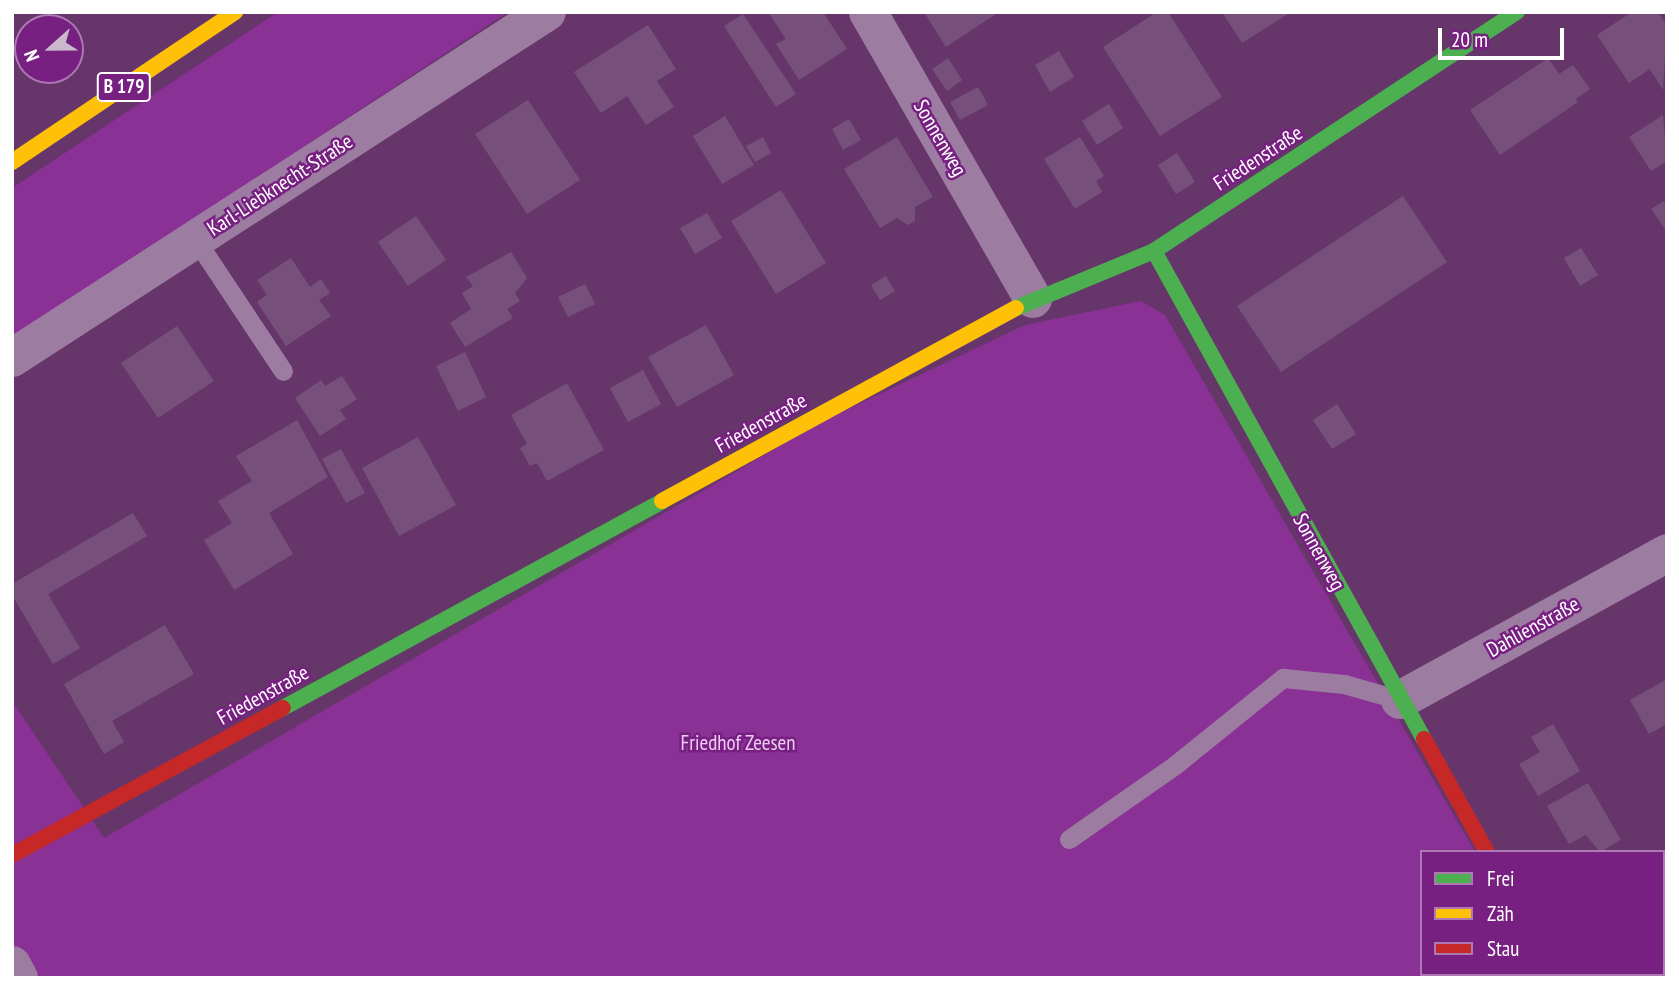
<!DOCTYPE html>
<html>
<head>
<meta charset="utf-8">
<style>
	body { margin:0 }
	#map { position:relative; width:1679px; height:990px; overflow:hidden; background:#66366b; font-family:"PT Sans Narrow",sans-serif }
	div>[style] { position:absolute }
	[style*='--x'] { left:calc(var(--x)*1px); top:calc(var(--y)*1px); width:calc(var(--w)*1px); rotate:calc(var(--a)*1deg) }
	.green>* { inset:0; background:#8a3196 }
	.building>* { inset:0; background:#76507b }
	.lane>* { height:19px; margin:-9.5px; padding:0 9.5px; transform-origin:9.5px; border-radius:9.5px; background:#9d7ca1 }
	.street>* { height:38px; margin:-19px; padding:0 19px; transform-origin:19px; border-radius:19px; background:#9d7ca1 }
	.fast>* { height:16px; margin:-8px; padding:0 8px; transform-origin:8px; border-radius:8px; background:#4caf50 }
	.slow>* { height:16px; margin:-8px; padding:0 8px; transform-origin:8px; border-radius:8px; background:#ffc107 }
	.jam>* { height:16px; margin:-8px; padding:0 8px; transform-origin:8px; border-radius:8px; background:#c62828 }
	span { translate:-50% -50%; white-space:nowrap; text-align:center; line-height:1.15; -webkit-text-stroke:5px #772081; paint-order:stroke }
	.shield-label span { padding:2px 5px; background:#772081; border:2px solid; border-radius:5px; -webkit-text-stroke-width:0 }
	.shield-label { font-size:19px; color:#fff; font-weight:700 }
	.street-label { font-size:21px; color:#fff }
	.park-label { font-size:21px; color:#f1caf6 }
	.frame { position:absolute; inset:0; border:14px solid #fff; pointer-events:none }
	.legend { position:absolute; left:1420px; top:850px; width:245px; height:126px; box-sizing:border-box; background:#772081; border:2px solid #ad79b3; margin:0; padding:9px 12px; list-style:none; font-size:21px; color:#fff }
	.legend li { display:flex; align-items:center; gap:14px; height:35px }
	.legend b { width:35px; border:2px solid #ad79b3 }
	.north { position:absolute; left:14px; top:14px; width:70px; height:70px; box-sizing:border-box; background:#772081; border:2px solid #ad79b3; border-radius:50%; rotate:249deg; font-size:19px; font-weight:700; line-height:28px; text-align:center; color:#fff }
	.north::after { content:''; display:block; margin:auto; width:24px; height:32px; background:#c9b9cb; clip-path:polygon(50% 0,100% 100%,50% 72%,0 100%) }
	.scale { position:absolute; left:1438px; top:28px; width:126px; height:32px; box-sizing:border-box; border:4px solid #fff; border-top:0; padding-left:9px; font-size:21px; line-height:24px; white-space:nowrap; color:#fff; -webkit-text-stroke:5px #772081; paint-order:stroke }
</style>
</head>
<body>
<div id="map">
	<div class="green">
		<i style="clip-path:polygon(278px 12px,508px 12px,12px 339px,12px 188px)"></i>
		<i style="clip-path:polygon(1141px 301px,1165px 315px,1475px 852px,1422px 852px,1422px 974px,1546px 978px,12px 978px,12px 701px,104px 838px,825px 420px,1025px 325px)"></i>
	</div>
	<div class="building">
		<i style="clip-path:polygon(768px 12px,823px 12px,847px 49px,799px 80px,776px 44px,786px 39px)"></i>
		<i style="clip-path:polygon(924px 12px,999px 12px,946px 47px)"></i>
		<i style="clip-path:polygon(1157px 12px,1168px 12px,1222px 97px,1160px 136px,1103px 47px)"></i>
		<i style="clip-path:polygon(1222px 12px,1291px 12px,1242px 43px)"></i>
		<i style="clip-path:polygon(1632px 12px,1658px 12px,1667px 26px,1663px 90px,1650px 69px,1629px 83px,1597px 35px)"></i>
		<i style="clip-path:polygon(743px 14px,796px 94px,776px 107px,724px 26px)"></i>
		<i style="clip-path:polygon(648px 25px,676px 69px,657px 81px,674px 107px,646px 125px,627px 96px,601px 113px,574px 72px)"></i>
		<i style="clip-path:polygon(1059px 51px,1074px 77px,1050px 92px,1035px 65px)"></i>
		<i style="clip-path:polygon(948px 58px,962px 80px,947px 91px,932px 69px)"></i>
		<i style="clip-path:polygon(1548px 58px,1559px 74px,1573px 65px,1590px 89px,1576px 99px,1578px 102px,1500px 155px,1470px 110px)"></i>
		<i style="clip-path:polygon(978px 87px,988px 105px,960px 120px,950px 102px)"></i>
		<i style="clip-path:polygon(528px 100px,580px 180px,527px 214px,475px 134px)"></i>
		<i style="clip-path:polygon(1109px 104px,1123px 128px,1097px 145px,1082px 121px)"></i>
		<i style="clip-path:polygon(1663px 115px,1667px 161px,1651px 171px,1629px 137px)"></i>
		<i style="clip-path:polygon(725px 116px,754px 165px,722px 184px,693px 136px)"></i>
		<i style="clip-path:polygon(849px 119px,861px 140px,843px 150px,832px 129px)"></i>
		<i style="clip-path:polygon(763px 137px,771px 153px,755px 162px,746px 146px)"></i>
		<i style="clip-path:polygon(897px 137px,933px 197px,915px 207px,915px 221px,908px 225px,897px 218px,880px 228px,844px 169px)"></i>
		<i style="clip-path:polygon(1080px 137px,1104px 176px,1096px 181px,1102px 192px,1075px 209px,1044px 159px)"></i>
		<i style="clip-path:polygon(1177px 153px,1195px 182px,1176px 194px,1158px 165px)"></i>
		<i style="clip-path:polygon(781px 190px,826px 263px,776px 294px,731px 221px)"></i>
		<i style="clip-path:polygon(1403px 196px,1447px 262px,1281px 372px,1237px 306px)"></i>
		<i style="clip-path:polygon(1664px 201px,1667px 205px,1667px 232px,1651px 209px)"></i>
		<i style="clip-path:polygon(707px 213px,722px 238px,695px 254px,680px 228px)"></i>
		<i style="clip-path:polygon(416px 216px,446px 260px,408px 286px,378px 242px)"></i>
		<i style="clip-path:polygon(1581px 248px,1598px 275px,1580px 286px,1564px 258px)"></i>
		<i style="clip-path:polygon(511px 252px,527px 278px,515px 293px,520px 301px,507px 309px,513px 318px,465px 347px,450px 323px,471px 309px,462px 293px,473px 286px,466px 277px)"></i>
		<i style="clip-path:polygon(291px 258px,310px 287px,321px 279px,330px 293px,319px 300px,331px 316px,286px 346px,257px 302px,267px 295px,257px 280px)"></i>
		<i style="clip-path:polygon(886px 276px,895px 291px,880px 300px,871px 285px)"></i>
		<i style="clip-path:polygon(585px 284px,595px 304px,568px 317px,558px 297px)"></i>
		<i style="clip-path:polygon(706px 325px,734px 375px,677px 407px,648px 357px)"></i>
		<i style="clip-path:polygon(177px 326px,214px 381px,158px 418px,121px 363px)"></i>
		<i style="clip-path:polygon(465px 352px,486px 397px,458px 411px,436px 366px)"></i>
		<i style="clip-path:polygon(643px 370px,661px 404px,628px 422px,610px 388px)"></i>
		<i style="clip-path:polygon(342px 376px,357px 399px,340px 410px,346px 419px,320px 436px,295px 398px,321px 380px,325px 386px)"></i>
		<i style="clip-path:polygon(567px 383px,604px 450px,547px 481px,537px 463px,530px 466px,520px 448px,527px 444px,511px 415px)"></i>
		<i style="clip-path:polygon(1337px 404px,1356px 434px,1332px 449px,1313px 420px)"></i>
		<i style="clip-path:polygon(297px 420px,328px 477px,269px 513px,293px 554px,234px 590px,204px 540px,232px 523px,218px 501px,252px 481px,236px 456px)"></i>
		<i style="clip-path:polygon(418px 437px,456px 505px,399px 536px,362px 468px)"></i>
		<i style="clip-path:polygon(341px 449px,365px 493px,346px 503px,322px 459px)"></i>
		<i style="clip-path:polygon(133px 513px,147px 536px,48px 594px,80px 648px,53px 664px,12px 595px,12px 584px)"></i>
		<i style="clip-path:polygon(165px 625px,194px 674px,112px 721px,124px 742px,104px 754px,64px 684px)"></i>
		<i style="clip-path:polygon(1667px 679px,1667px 724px,1649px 734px,1630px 700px)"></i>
		<i style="clip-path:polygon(1553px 724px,1580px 771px,1538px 796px,1519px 764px,1540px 752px,1531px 737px)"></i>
		<i style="clip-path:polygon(1588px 783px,1621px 840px,1600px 852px,1586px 835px,1569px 844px,1547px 806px)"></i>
	</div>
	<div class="lane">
		<i style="--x:196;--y:240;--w:157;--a:56.4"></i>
		<i style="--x:1069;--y:839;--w:129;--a:-34.9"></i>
		<i style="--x:1175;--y:765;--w:139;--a:-38.9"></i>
		<i style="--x:1283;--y:678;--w:61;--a:5.6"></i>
		<i style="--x:1344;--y:684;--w:58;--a:15.9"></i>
	</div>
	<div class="street">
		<i style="--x:868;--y:12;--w:331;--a:60.1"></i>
		<i style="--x:12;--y:358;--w:637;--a:-32.89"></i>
		<i style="--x:1400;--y:700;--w:305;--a:-28.8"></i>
		<i style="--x:12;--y:965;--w:15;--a:62"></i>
		<i style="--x:1557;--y:974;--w:4;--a:63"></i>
	</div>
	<div class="fast">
		<i style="--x:1154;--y:251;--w:558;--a:61.05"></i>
		<i style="--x:1016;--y:308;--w:149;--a:-22.4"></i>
		<i style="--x:1154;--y:251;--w:435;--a:-33.4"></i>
		<i style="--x:283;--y:708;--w:432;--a:-28.6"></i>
	</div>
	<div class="slow">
		<i style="--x:12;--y:162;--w:269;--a:-33.9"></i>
		<i style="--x:662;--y:501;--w:403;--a:-28.6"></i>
	</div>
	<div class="jam">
		<i style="--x:1424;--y:739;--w:129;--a:60.9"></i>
		<i style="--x:12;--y:855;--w:308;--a:-28.5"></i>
	</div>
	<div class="shield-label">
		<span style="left:124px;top:87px">B 179</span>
	</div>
	<div class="street-label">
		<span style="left:940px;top:138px;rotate:60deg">Sonnenweg</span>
		<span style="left:1258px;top:158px;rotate:-33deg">Friedenstraße</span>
		<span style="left:280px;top:185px;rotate:-33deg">Karl-Liebknecht-Straße</span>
		<span style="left:761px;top:423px;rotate:-29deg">Friedenstraße</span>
		<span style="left:1319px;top:552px;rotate:61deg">Sonnenweg</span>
		<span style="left:1533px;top:627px;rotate:-29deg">Dahlienstraße</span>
		<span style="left:263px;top:695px;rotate:-29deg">Friedenstraße</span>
	</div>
	<div class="park-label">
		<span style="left:738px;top:743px">Friedhof Zeesen</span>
	</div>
	<div class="frame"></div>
	<ul class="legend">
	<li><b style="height:9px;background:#4caf50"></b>Frei</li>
	<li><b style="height:9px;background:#ffc107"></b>Zäh</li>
	<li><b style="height:9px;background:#c62828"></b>Stau</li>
	</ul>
	<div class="north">N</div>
	<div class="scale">20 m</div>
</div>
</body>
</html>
